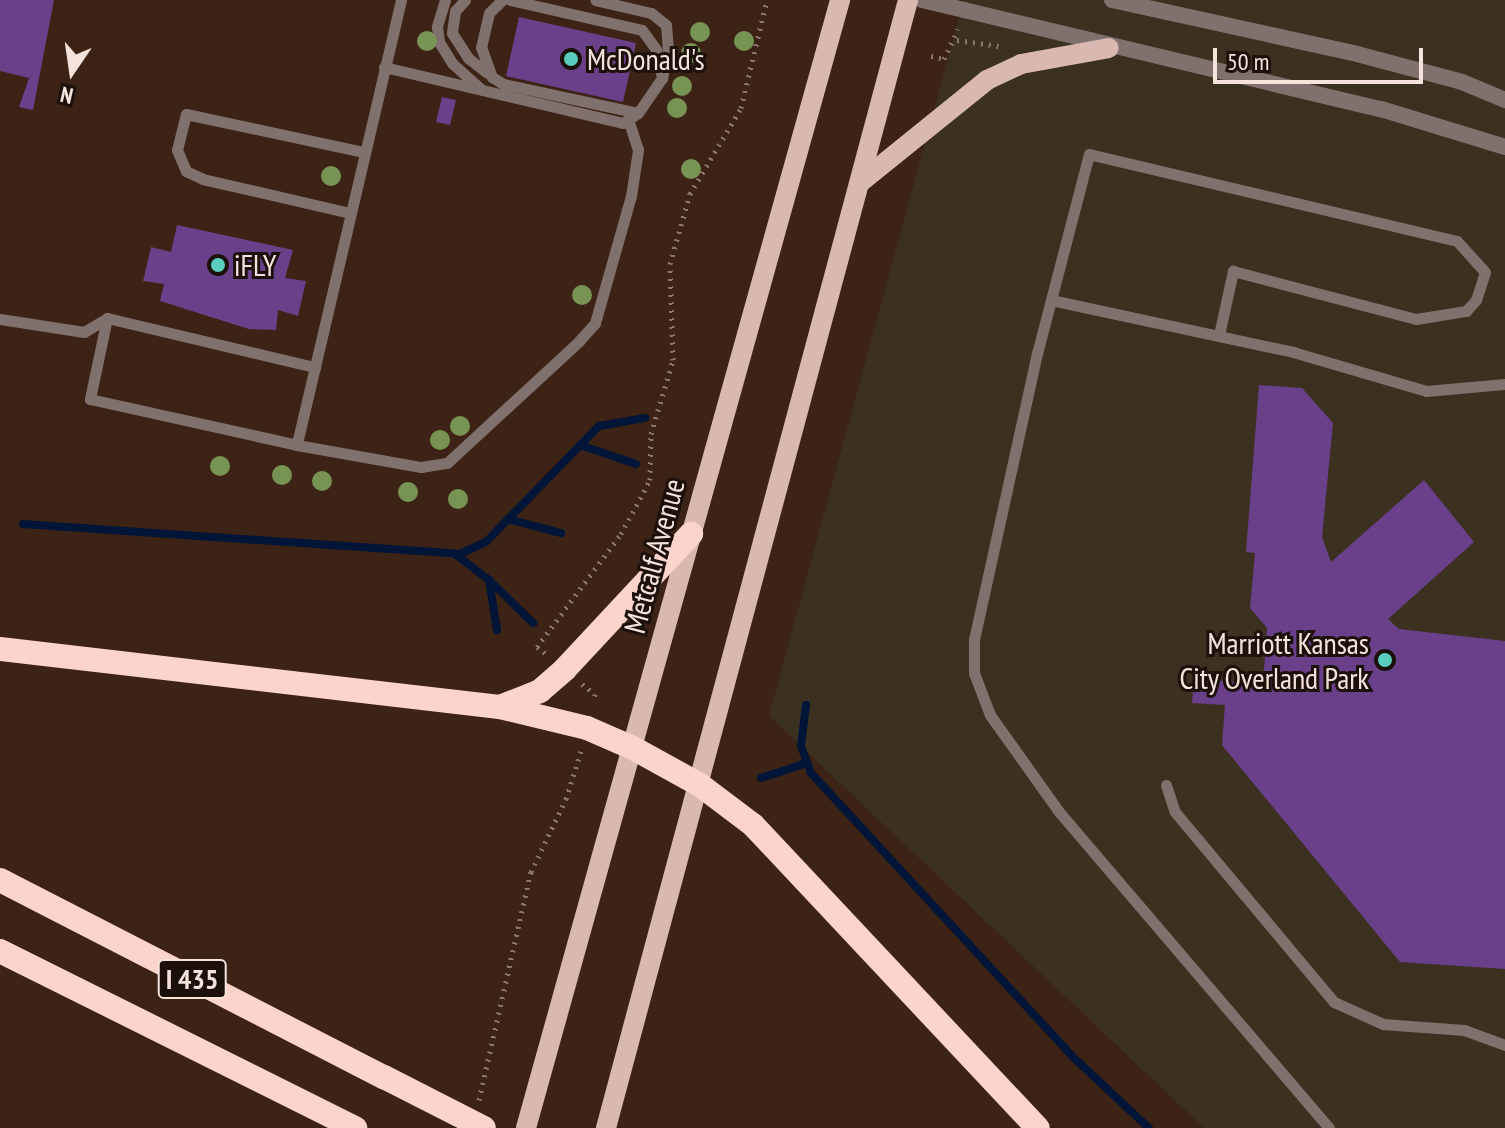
<!DOCTYPE html>
<html>
<head>
<meta charset="utf-8">
<style>
	body { margin:0 }
	#map { position:relative; width:1505px; height:1128px; overflow:hidden; background:#3d2316; font-family:"PT Sans Narrow",sans-serif }
	div>[style] { position:absolute }
	[style*='--x'] { left:calc(var(--x)*1px); top:calc(var(--y)*1px); width:calc(var(--w)*1px); rotate:calc(var(--a)*1deg) }
	.commercial>* { inset:0; background:#3c3021 }
	.stream>* { height:8px; margin:-4px; padding:0 4px; transform-origin:4px; border-radius:4px; background:#001537 }
	.building>* { inset:0; background:#6a408b }
	.path>* { height:5px; margin-top:-2.5px; transform-origin:0; background:repeating-linear-gradient(90deg,#8d766b 0 2px,transparent 0 8px) }
	.lane>* { height:11px; margin:-5.5px; padding:0 5.5px; transform-origin:5.5px; border-radius:5.5px; background:#81716e }
	.street>* { height:16px; margin:-8px; padding:0 8px; transform-origin:8px; border-radius:8px; background:#81716e }
	.primary>* { height:20px; margin:-10px; padding:0 10px; transform-origin:10px; border-radius:10px; background:#d9b8b1 }
	.highway>* { height:24px; margin:-12px; padding:0 12px; transform-origin:12px; border-radius:12px; background:#fcd4cc }
	.highway-bridge>* { height:24px; margin:-12px; padding:0 12px; transform-origin:12px; border-radius:12px; background:#fcd4cc }
	.trees>* { width:20px; height:20px; margin:-10px; border-radius:50%; background:#789454 }
	.dots>* { width:22px; height:22px; translate:-50% -50%; box-sizing:border-box; border:4px solid #1c100a; border-radius:50% }
	span { translate:-50% -50%; white-space:nowrap; text-align:center; line-height:1.15; -webkit-text-stroke:6px #1c100a; paint-order:stroke }
	.shield-label span { padding:2px 6px; background:#1c100a; border:2px solid; border-radius:6px; -webkit-text-stroke-width:0 }
	.shield-label { font-size:28px; color:#f6e4dc; font-weight:700 }
	.poi-label { font-size:30px; color:#f6e4dc }
	.left { translate:0 -50%; text-align:left }
	.right { translate:-100% -50%; text-align:right }
	.street-label { font-size:30px; color:#f6e4dc }
	.north { position:absolute; left:32px; top:32px; width:80px; height:80px; -webkit-text-stroke:6px #1c100a; paint-order:stroke; rotate:193deg; font-size:22px; font-weight:700; line-height:32px; text-align:center; color:#f6e4dc }
	.north::after { content:''; display:block; margin:auto; width:28px; height:36px; background:#f6e4dc; clip-path:polygon(50% 0,100% 100%,50% 72%,0 100%) }
	.scale { position:absolute; left:1213px; top:48px; width:210px; height:36px; box-sizing:border-box; border:4px solid #f6e4dc; border-top:0; padding-left:10px; font-size:24px; line-height:28px; white-space:nowrap; color:#f6e4dc; -webkit-text-stroke:6px #1c100a; paint-order:stroke }
</style>
</head>
<body>
<div id="map">
	<div class="commercial">
		<i style="clip-path:polygon(964px 0,1505px 0,1505px 1128px,1204px 1128px,769px 716px)"></i>
	</div>
	<div class="stream">
		<i style="--x:580;--y:445;--w:59;--a:18.7"></i>
		<i style="--x:508;--y:519;--w:55;--a:14.8"></i>
		<i style="--x:23;--y:524;--w:438;--a:3.9"></i>
		<i style="--x:460;--y:554;--w:29;--a:-25"></i>
		<i style="--x:486;--y:542;--w:162;--a:-45.8"></i>
		<i style="--x:599;--y:426;--w:47;--a:-9.9"></i>
		<i style="--x:455;--y:554;--w:43;--a:37.4"></i>
		<i style="--x:489;--y:580;--w:51;--a:80.9"></i>
		<i style="--x:489;--y:580;--w:62;--a:44.3"></i>
		<i style="--x:806;--y:705;--w:41;--a:97"></i>
		<i style="--x:801;--y:746;--w:29;--a:70"></i>
		<i style="--x:811;--y:773;--w:386;--a:47.3"></i>
		<i style="--x:1073;--y:1057;--w:104;--a:43.1"></i>
		<i style="--x:761;--y:778;--w:48;--a:-18.1"></i>
	</div>
	<div class="building">
		<i style="clip-path:polygon(0 0,54px 0,33px 110px,19px 107px,29px 78px,0 71px)"></i>
		<i style="clip-path:polygon(519px 17px,636px 43px,623px 102px,506px 76px)"></i>
		<i style="clip-path:polygon(442px 97px,456px 100px,450px 125px,436px 122px)"></i>
		<i style="clip-path:polygon(177px 225px,293px 250px,285px 278px,306px 281px,298px 316px,278px 310px,276px 330px,249px 329px,160px 301px,164px 284px,143px 281px,151px 247px,171px 252px)"></i>
		<i style="clip-path:polygon(1259px 385px,1302px 388px,1333px 423px,1322px 537px,1331px 562px,1424px 480px,1474px 542px,1388px 619px,1399px 629px,1505px 641px,1505px 969px,1400px 962px,1222px 745px,1225px 705px,1192px 703px,1194px 679px,1263px 684px,1267px 628px,1250px 608px,1255px 553px,1246px 552px)"></i>
	</div>
	<div class="path">
		<i style="--x:957;--y:40;--w:42;--a:8.1"></i>
		<i style="--x:931;--y:56;--w:13;--a:13"></i>
		<i style="--x:944;--y:59;--w:33;--a:-65"></i>
		<i style="--x:545;--y:653;--w:10;--a:-143"></i>
		<i style="--x:537;--y:647;--w:141;--a:-53.4"></i>
		<i style="--x:621;--y:534;--w:61;--a:-61.8"></i>
		<i style="--x:650;--y:480;--w:46;--a:-88.8"></i>
		<i style="--x:651;--y:434;--w:77;--a:-73.4"></i>
		<i style="--x:673;--y:360;--w:96;--a:-91.8"></i>
		<i style="--x:670;--y:264;--w:73;--a:-74.1"></i>
		<i style="--x:690;--y:194;--w:100;--a:-59.3"></i>
		<i style="--x:741;--y:108;--w:107;--a:-76.5"></i>
		<i style="--x:582;--y:684;--w:16;--a:38"></i>
		<i style="--x:595;--y:694;--w:7;--a:98"></i>
		<i style="--x:479;--y:1100;--w:234;--a:-77.2"></i>
		<i style="--x:531;--y:872;--w:81;--a:-64.4"></i>
		<i style="--x:566;--y:799;--w:50;--a:-72.6"></i>
	</div>
	<div class="lane">
		<i style="--x:401;--y:0;--w:457;--a:103.2"></i>
		<i style="--x:297;--y:445;--w:126;--a:10.1"></i>
		<i style="--x:421;--y:467;--w:26;--a:-9"></i>
		<i style="--x:447;--y:463;--w:180;--a:-42.7"></i>
		<i style="--x:579;--y:341;--w:24;--a:-48"></i>
		<i style="--x:595;--y:323;--w:132;--a:-74.2"></i>
		<i style="--x:631;--y:196;--w:47;--a:-81.3"></i>
		<i style="--x:638;--y:150;--w:32;--a:-108"></i>
		<i style="--x:445;--y:0;--w:28;--a:107"></i>
		<i style="--x:437;--y:27;--w:15;--a:82"></i>
		<i style="--x:439;--y:42;--w:26;--a:58"></i>
		<i style="--x:453;--y:64;--w:38;--a:42"></i>
		<i style="--x:465;--y:0;--w:15;--a:132"></i>
		<i style="--x:455;--y:11;--w:22;--a:98"></i>
		<i style="--x:452;--y:33;--w:30;--a:57"></i>
		<i style="--x:468;--y:58;--w:24;--a:38"></i>
		<i style="--x:502;--y:0;--w:18;--a:135"></i>
		<i style="--x:489;--y:13;--w:35;--a:103"></i>
		<i style="--x:481;--y:47;--w:32;--a:70"></i>
		<i style="--x:492;--y:77;--w:13;--a:32"></i>
		<i style="--x:503;--y:84;--w:138;--a:12.1"></i>
		<i style="--x:510;--y:0;--w:135;--a:12.8"></i>
		<i style="--x:642;--y:30;--w:24;--a:54"></i>
		<i style="--x:656;--y:49;--w:30;--a:78"></i>
		<i style="--x:384;--y:67;--w:245;--a:13.2"></i>
		<i style="--x:623;--y:123;--w:18;--a:-34"></i>
		<i style="--x:638;--y:113;--w:42;--a:-55.6"></i>
		<i style="--x:662;--y:78;--w:27;--a:-77"></i>
		<i style="--x:668;--y:52;--w:27;--a:-94"></i>
		<i style="--x:666;--y:25;--w:19;--a:-141"></i>
		<i style="--x:651;--y:13;--w:57;--a:-166.9"></i>
		<i style="--x:350;--y:213;--w:151;--a:-167"></i>
		<i style="--x:203;--y:179;--w:19;--a:-155"></i>
		<i style="--x:186;--y:171;--w:23;--a:-113"></i>
		<i style="--x:177;--y:150;--w:37;--a:-76"></i>
		<i style="--x:186;--y:114;--w:182;--a:12.1"></i>
		<i style="--x:1051;--y:300;--w:248;--a:12.1"></i>
		<i style="--x:1293;--y:352;--w:139;--a:16.3"></i>
		<i style="--x:1426;--y:391;--w:79;--a:-5.1"></i>
		<i style="--x:107;--y:318;--w:83;--a:101.9"></i>
		<i style="--x:90;--y:399;--w:212;--a:12.5"></i>
		<i style="--x:0;--y:319;--w:85;--a:8.8"></i>
		<i style="--x:84;--y:332;--w:27;--a:-31"></i>
		<i style="--x:107;--y:318;--w:214;--a:13.3"></i>
		<i style="--x:1219;--y:335;--w:66;--a:-77.7"></i>
		<i style="--x:1233;--y:271;--w:189;--a:14.7"></i>
		<i style="--x:1416;--y:319;--w:51;--a:-9.1"></i>
		<i style="--x:1466;--y:311;--w:15;--a:-48"></i>
		<i style="--x:1476;--y:300;--w:29;--a:-72"></i>
		<i style="--x:1485;--y:272;--w:42;--a:-132.1"></i>
		<i style="--x:1457;--y:241;--w:378;--a:-166.7"></i>
		<i style="--x:1089;--y:154;--w:206;--a:104.6"></i>
		<i style="--x:1037;--y:353;--w:294;--a:102.4"></i>
		<i style="--x:974;--y:640;--w:33;--a:90"></i>
		<i style="--x:974;--y:673;--w:45;--a:69.1"></i>
		<i style="--x:990;--y:715;--w:120;--a:54.5"></i>
		<i style="--x:1060;--y:813;--w:414;--a:49.5"></i>
		<i style="--x:1166;--y:785;--w:28;--a:72"></i>
		<i style="--x:1175;--y:812;--w:248;--a:50.1"></i>
		<i style="--x:1334;--y:1002;--w:54;--a:24.2"></i>
		<i style="--x:1383;--y:1024;--w:81;--a:4.2"></i>
		<i style="--x:1464;--y:1030;--w:44;--a:20.1"></i>
	</div>
	<div class="street">
		<i style="--x:922;--y:0;--w:472;--a:13.4"></i>
		<i style="--x:1381;--y:109;--w:130;--a:17"></i>
		<i style="--x:1112;--y:0;--w:251;--a:12.4"></i>
		<i style="--x:1357;--y:54;--w:109;--a:14.9"></i>
		<i style="--x:1462;--y:82;--w:47;--a:22.7"></i>
	</div>
	<div class="primary">
		<i style="--x:862;--y:181;--w:161;--a:-38.9"></i>
		<i style="--x:987;--y:80;--w:38;--a:-25"></i>
		<i style="--x:1021;--y:64;--w:89;--a:-10.3"></i>
		<i style="--x:526;--y:1128;--w:1171;--a:-74.44"></i>
		<i style="--x:606;--y:1128;--w:1168;--a:-75.01"></i>
	</div>
	<div class="highway">
		<i style="--x:0;--y:649;--w:503;--a:6.62"></i>
		<i style="--x:500;--y:707;--w:89;--a:13.6"></i>
		<i style="--x:587;--y:728;--w:50;--a:23.5"></i>
		<i style="--x:633;--y:748;--w:77;--a:28.9"></i>
		<i style="--x:700;--y:785;--w:66;--a:37"></i>
		<i style="--x:753;--y:825;--w:416;--a:46.8"></i>
		<i style="--x:500;--y:707;--w:43;--a:-21.8"></i>
		<i style="--x:540;--y:691;--w:33;--a:-41"></i>
		<i style="--x:565;--y:669;--w:185;--a:-47"></i>
		<i style="--x:0;--y:880;--w:432;--a:27.2"></i>
		<i style="--x:0;--y:951;--w:397;--a:26.5"></i>
	</div>
	<div class="highway-bridge">
		<i style="--x:384;--y:1077;--w:112;--a:27"></i>
	</div>
	<div class="trees">
		<i style="left:700px;top:32px"></i>
		<i style="left:427px;top:41px"></i>
		<i style="left:744px;top:41px"></i>
		<i style="left:691px;top:53px"></i>
		<i style="left:682px;top:86px"></i>
		<i style="left:677px;top:108px"></i>
		<i style="left:691px;top:169px"></i>
		<i style="left:331px;top:176px"></i>
		<i style="left:582px;top:295px"></i>
		<i style="left:460px;top:426px"></i>
		<i style="left:440px;top:440px"></i>
		<i style="left:220px;top:466px"></i>
		<i style="left:282px;top:475px"></i>
		<i style="left:322px;top:481px"></i>
		<i style="left:408px;top:492px"></i>
		<i style="left:458px;top:499px"></i>
	</div>
	<div class="dots">
		<i style="left:571px;top:59px;background:#59cebe"></i>
		<i style="left:218px;top:265px;background:#59cebe"></i>
		<i style="left:1385px;top:660px;background:#59cebe"></i>
	</div>
	<div class="shield-label">
		<span style="left:192px;top:979px">I 435</span>
	</div>
	<div class="poi-label">
		<span class="left" style="left:587px;top:59px">McDonald's</span>
		<span class="left" style="left:234px;top:265px">iFLY</span>
		<span class="right" style="left:1369px;top:660px">Marriott Kansas<br>City Overland Park</span>
	</div>
	<div class="street-label">
		<span style="left:654px;top:556px;rotate:-75deg">Metcalf Avenue</span>
	</div>
	<div class="north">N</div>
	<div class="scale">50 m</div>
</div>
</body>
</html>
